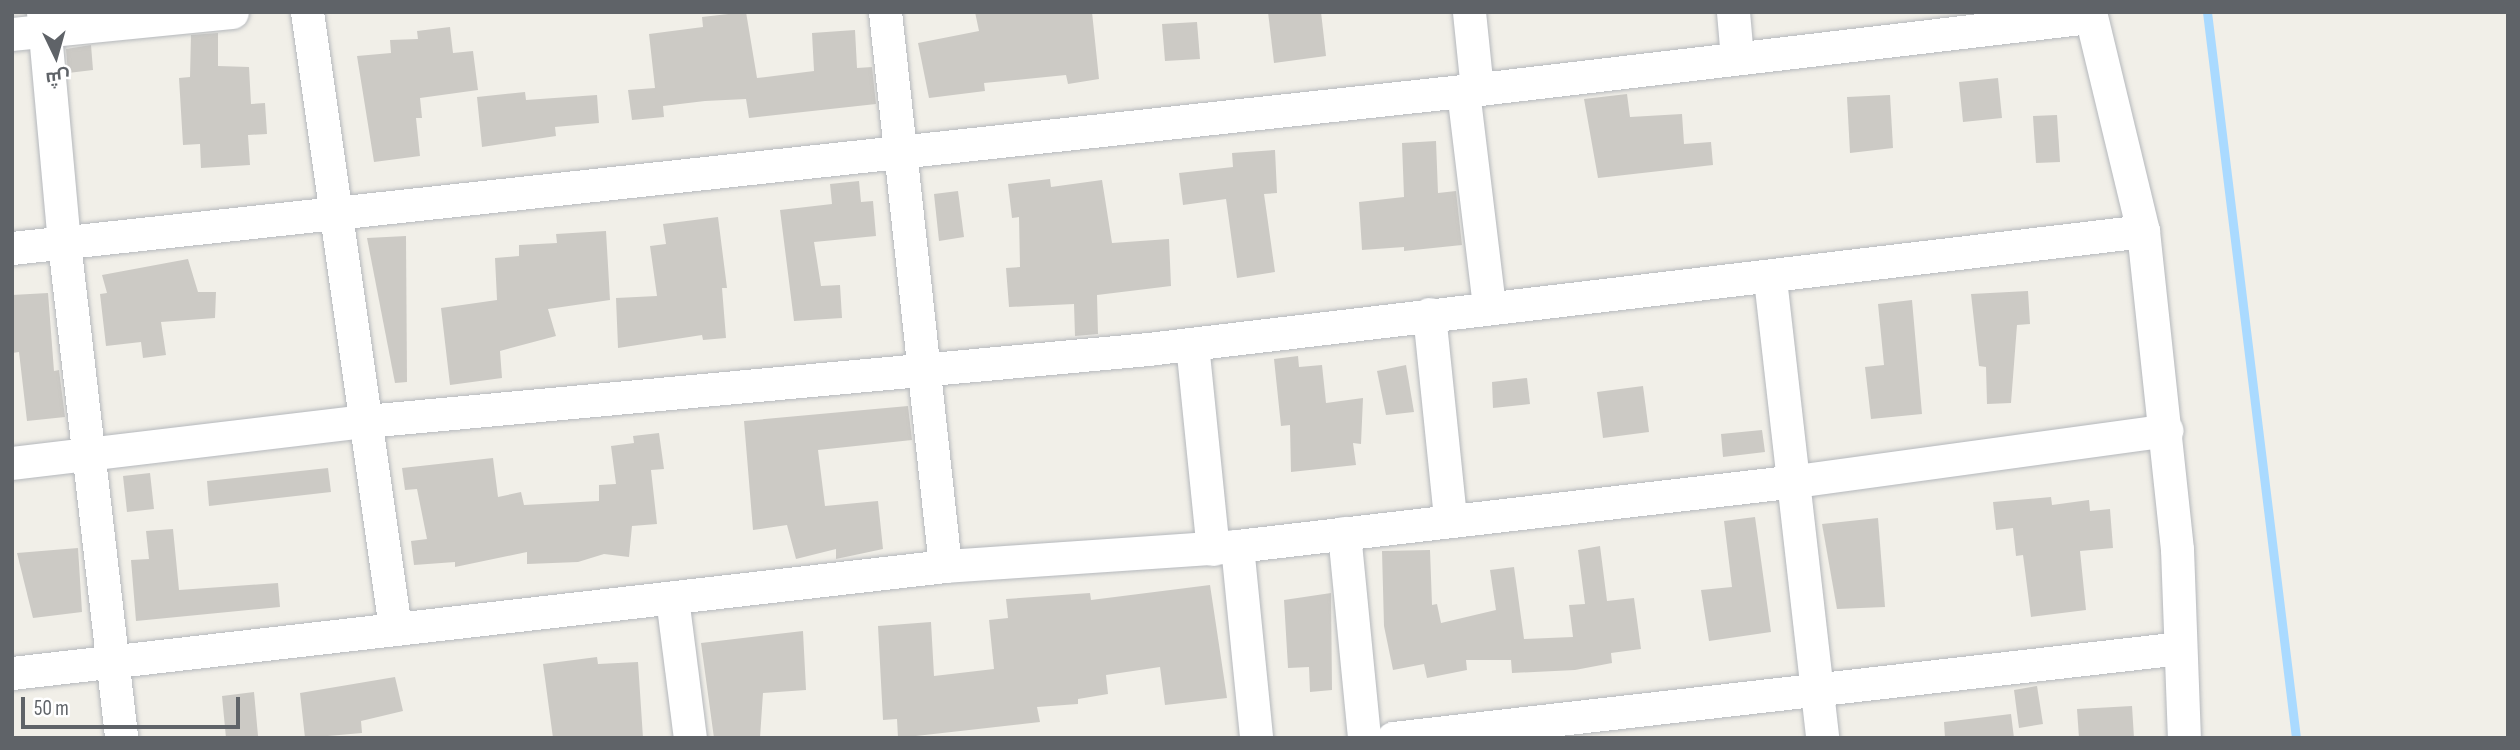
<!DOCTYPE html>
<html>
<head>
<meta charset="utf-8">
<style>
	body { margin:0 }
	#map { position:relative; width:2520px; height:750px; overflow:hidden; background:#f1efe8; font-family:"Sofia Sans Condensed",Cairo,sans-serif }
	div>[style] { position:absolute }
	[style*='--x'] { left:calc(var(--x)*1px); top:calc(var(--y)*1px); width:calc(var(--w)*1px); rotate:calc(var(--a)*1deg) }
	.stream>* { height:9px; margin:-4.5px; padding:0 4.5px; transform-origin:4.5px; border-radius:4.5px; background:#aadaff }
	.building>* { inset:0; background:#cccac5 }
	.roads { filter:drop-shadow(0 0 2px #b5b8bc) drop-shadow(0 0 2px #b5b8bc) }
	.minor>* { height:33px; margin:-16.5px; padding:0 16.5px; transform-origin:16.5px; border-radius:16.5px; background:#fff }
	span { translate:-50% -50%; white-space:nowrap; text-align:center; line-height:1.15; -webkit-text-stroke:5px #fff; paint-order:stroke }
	.frame { position:absolute; inset:0; border:14px solid #5f6368; pointer-events:none }
	.north { position:absolute; left:21px; top:21px; width:70px; height:70px; -webkit-text-stroke:5px #fff; paint-order:stroke; rotate:175deg; font-size:19px; font-weight:700; line-height:28px; text-align:center; color:#5f6368 }
	.north::after { content:''; display:block; margin:auto; width:24px; height:32px; background:#5f6368; clip-path:polygon(50% 0,100% 100%,50% 72%,0 100%) }
	.scale { position:absolute; left:21px; top:697px; width:219px; height:32px; box-sizing:border-box; border:4px solid #5f6368; border-top:0; padding-left:9px; font-size:21px; line-height:24px; white-space:nowrap; color:#5f6368; -webkit-text-stroke:5px #fff; paint-order:stroke }
</style>
</head>
<body>
<div id="map">
	<div class="stream">
		<i style="--x:2207;--y:12;--w:731;--a:83.01"></i>
	</div>
	<div class="building">
		<i style="clip-path:polygon(746px 12px,757px 78px,814px 71px,812px 33px,855px 30px,857px 68px,872px 67px,876px 104px,749px 118px,746px 99px,705px 101px,663px 106px,664px 117px,632px 120px,628px 90px,655px 88px,649px 34px,703px 27px,702px 17px)"></i>
		<i style="clip-path:polygon(975px 12px,1092px 12px,1099px 79px,1068px 84px,1066px 75px,984px 83px,985px 91px,929px 98px,918px 43px,979px 31px)"></i>
		<i style="clip-path:polygon(1268px 12px,1321px 12px,1326px 56px,1274px 63px)"></i>
		<i style="clip-path:polygon(1197px 22px,1200px 59px,1165px 61px,1162px 24px)"></i>
		<i style="clip-path:polygon(450px 27px,453px 53px,473px 51px,478px 90px,420px 98px,422px 118px,416px 118px,420px 156px,374px 162px,357px 56px,391px 53px,390px 40px,418px 39px,417px 31px)"></i>
		<i style="clip-path:polygon(218px 33px,218px 66px,249px 67px,251px 104px,265px 103px,267px 134px,248px 135px,250px 165px,201px 168px,200px 144px,183px 145px,179px 78px,190px 77px,191px 35px)"></i>
		<i style="clip-path:polygon(91px 45px,93px 70px,68px 73px,66px 49px)"></i>
		<i style="clip-path:polygon(1998px 78px,2002px 118px,1963px 122px,1959px 82px)"></i>
		<i style="clip-path:polygon(525px 92px,526px 100px,597px 95px,599px 123px,555px 127px,556px 136px,482px 147px,477px 97px)"></i>
		<i style="clip-path:polygon(1627px 94px,1630px 117px,1682px 114px,1684px 144px,1711px 142px,1713px 165px,1598px 178px,1584px 99px)"></i>
		<i style="clip-path:polygon(1890px 95px,1893px 148px,1850px 153px,1847px 97px)"></i>
		<i style="clip-path:polygon(2057px 115px,2060px 162px,2036px 163px,2033px 116px)"></i>
		<i style="clip-path:polygon(1436px 141px,1438px 193px,1456px 191px,1462px 245px,1404px 251px,1404px 247px,1362px 250px,1359px 202px,1404px 197px,1402px 143px)"></i>
		<i style="clip-path:polygon(1275px 150px,1277px 193px,1264px 194px,1275px 272px,1237px 278px,1226px 199px,1183px 205px,1179px 173px,1233px 167px,1232px 153px)"></i>
		<i style="clip-path:polygon(1050px 179px,1051px 187px,1102px 180px,1112px 243px,1169px 239px,1171px 286px,1097px 295px,1098px 334px,1075px 336px,1074px 304px,1009px 307px,1006px 268px,1020px 267px,1019px 217px,1012px 218px,1008px 184px)"></i>
		<i style="clip-path:polygon(859px 181px,861px 202px,873px 201px,876px 236px,814px 242px,821px 286px,840px 285px,842px 318px,794px 321px,780px 210px,832px 204px,830px 184px)"></i>
		<i style="clip-path:polygon(958px 191px,964px 237px,939px 241px,934px 194px)"></i>
		<i style="clip-path:polygon(718px 217px,727px 288px,722px 288px,726px 338px,703px 340px,702px 335px,618px 348px,616px 298px,657px 296px,650px 246px,666px 244px,663px 224px)"></i>
		<i style="clip-path:polygon(606px 231px,610px 300px,548px 309px,556px 336px,500px 351px,502px 378px,450px 385px,441px 308px,497px 300px,495px 258px,519px 256px,519px 245px,557px 243px,556px 234px)"></i>
		<i style="clip-path:polygon(406px 236px,407px 382px,395px 383px,367px 238px)"></i>
		<i style="clip-path:polygon(188px 259px,198px 292px,216px 292px,215px 318px,161px 322px,166px 355px,143px 358px,141px 342px,106px 346px,100px 294px,107px 293px,102px 275px)"></i>
		<i style="clip-path:polygon(2028px 291px,2030px 324px,2017px 325px,2011px 403px,1987px 404px,1986px 367px,1979px 366px,1971px 294px)"></i>
		<i style="clip-path:polygon(48px 293px,54px 371px,59px 370px,65px 417px,27px 421px,19px 352px,12px 353px,12px 295px)"></i>
		<i style="clip-path:polygon(1912px 300px,1922px 414px,1871px 419px,1865px 367px,1884px 365px,1878px 304px)"></i>
		<i style="clip-path:polygon(1298px 356px,1299px 367px,1322px 365px,1326px 403px,1363px 398px,1361px 444px,1353px 443px,1356px 465px,1291px 472px,1290px 425px,1281px 426px,1274px 359px)"></i>
		<i style="clip-path:polygon(1406px 365px,1414px 412px,1386px 415px,1377px 371px)"></i>
		<i style="clip-path:polygon(1527px 378px,1530px 404px,1493px 408px,1492px 382px)"></i>
		<i style="clip-path:polygon(1643px 386px,1649px 432px,1603px 438px,1597px 392px)"></i>
		<i style="clip-path:polygon(908px 406px,912px 440px,818px 450px,825px 506px,878px 501px,883px 549px,836px 559px,836px 549px,796px 559px,787px 525px,753px 530px,744px 421px)"></i>
		<i style="clip-path:polygon(1762px 430px,1765px 452px,1723px 457px,1721px 434px)"></i>
		<i style="clip-path:polygon(659px 433px,664px 469px,651px 470px,657px 524px,632px 526px,629px 557px,604px 554px,578px 562px,527px 564px,527px 552px,455px 567px,455px 562px,414px 565px,411px 541px,427px 539px,417px 489px,405px 490px,402px 468px,493px 458px,498px 497px,521px 492px,524px 505px,599px 501px,599px 485px,616px 484px,611px 446px,634px 443px,633px 436px)"></i>
		<i style="clip-path:polygon(328px 468px,331px 492px,209px 506px,207px 481px)"></i>
		<i style="clip-path:polygon(150px 473px,154px 509px,127px 512px,123px 476px)"></i>
		<i style="clip-path:polygon(2051px 497px,2052px 505px,2089px 500px,2090px 511px,2110px 509px,2113px 548px,2080px 551px,2086px 610px,2031px 617px,2023px 555px,2016px 556px,2013px 528px,1996px 530px,1993px 502px)"></i>
		<i style="clip-path:polygon(1755px 517px,1771px 632px,1709px 641px,1701px 590px,1732px 587px,1724px 521px)"></i>
		<i style="clip-path:polygon(1878px 518px,1885px 607px,1837px 609px,1822px 524px)"></i>
		<i style="clip-path:polygon(173px 529px,179px 590px,278px 583px,280px 607px,136px 621px,131px 560px,149px 559px,146px 531px)"></i>
		<i style="clip-path:polygon(1600px 546px,1607px 601px,1634px 598px,1641px 649px,1611px 653px,1612px 663px,1575px 670px,1512px 673px,1511px 660px,1466px 660px,1467px 670px,1427px 678px,1424px 664px,1393px 670px,1384px 626px,1382px 551px,1430px 550px,1432px 605px,1437px 604px,1441px 623px,1496px 610px,1490px 570px,1514px 567px,1524px 639px,1573px 637px,1569px 605px,1585px 604px,1578px 550px)"></i>
		<i style="clip-path:polygon(78px 548px,82px 612px,33px 618px,17px 553px)"></i>
		<i style="clip-path:polygon(1210px 585px,1227px 698px,1165px 705px,1160px 667px,1106px 675px,1108px 694px,1078px 699px,1078px 704px,1037px 707px,1040px 722px,898px 738px,897px 719px,883px 720px,878px 626px,931px 622px,934px 676px,994px 669px,989px 620px,1008px 618px,1006px 599px,1090px 593px,1091px 600px)"></i>
		<i style="clip-path:polygon(1331px 593px,1332px 690px,1310px 692px,1309px 667px,1288px 668px,1284px 600px)"></i>
		<i style="clip-path:polygon(803px 631px,806px 690px,763px 693px,760px 738px,714px 738px,701px 643px)"></i>
		<i style="clip-path:polygon(597px 657px,598px 664px,638px 662px,643px 738px,553px 738px,543px 664px)"></i>
		<i style="clip-path:polygon(395px 677px,403px 711px,361px 721px,362px 733px,305px 738px,300px 693px)"></i>
		<i style="clip-path:polygon(2037px 686px,2043px 724px,2019px 728px,2014px 690px)"></i>
		<i style="clip-path:polygon(254px 692px,258px 736px,226px 738px,222px 696px)"></i>
		<i style="clip-path:polygon(2132px 706px,2134px 738px,2079px 738px,2077px 709px)"></i>
		<i style="clip-path:polygon(2011px 714px,2014px 738px,1945px 738px,1944px 722px)"></i>
	</div>
	<div class="roads">
		<div class="minor">
			<i style="--x:43;--y:12;--w:232;--a:84.8"></i>
			<i style="--x:64;--y:243;--w:498;--a:83.4"></i>
			<i style="--x:307;--y:12;--w:622;--a:81.87"></i>
			<i style="--x:885;--y:12;--w:557;--a:83.82"></i>
			<i style="--x:1469;--y:12;--w:77;--a:84.1"></i>
			<i style="--x:1733;--y:12;--w:46;--a:85"></i>
			<i style="--x:2090;--y:12;--w:225;--a:76.4"></i>
			<i style="--x:2143;--y:231;--w:320;--a:83.9"></i>
			<i style="--x:2177;--y:549;--w:189;--a:87.9"></i>
			<i style="--x:12;--y:34;--w:221;--a:-5.7"></i>
			<i style="--x:1463;--y:91;--w:218;--a:83.1"></i>
			<i style="--x:12;--y:248;--w:1459;--a:-6.18"></i>
			<i style="--x:1463;--y:91;--w:630;--a:-6.74"></i>
			<i style="--x:1770;--y:279;--w:462;--a:83.5"></i>
			<i style="--x:1429;--y:314;--w:205;--a:84.1"></i>
			<i style="--x:1192;--y:344;--w:206;--a:84.2"></i>
			<i style="--x:12;--y:463;--w:356;--a:-6.8"></i>
			<i style="--x:366;--y:421;--w:785;--a:-5.26"></i>
			<i style="--x:1148;--y:349;--w:1002;--a:-6.76"></i>
			<i style="--x:1344;--y:533;--w:206;--a:84.4"></i>
			<i style="--x:1237;--y:546;--w:193;--a:84.3"></i>
			<i style="--x:672;--y:598;--w:141;--a:82.7"></i>
			<i style="--x:12;--y:673;--w:939;--a:-6.54"></i>
			<i style="--x:945;--y:566;--w:293;--a:-3.9"></i>
			<i style="--x:1237;--y:546;--w:563;--a:-6.63"></i>
			<i style="--x:1796;--y:481;--w:374;--a:-7.8"></i>
			<i style="--x:1393;--y:738;--w:792;--a:-6.52"></i>
		</div>
	</div>
	<div class="frame"></div>
	<div class="north">ش</div>
	<div class="scale">50 m</div>
</div>
</body>
</html>
